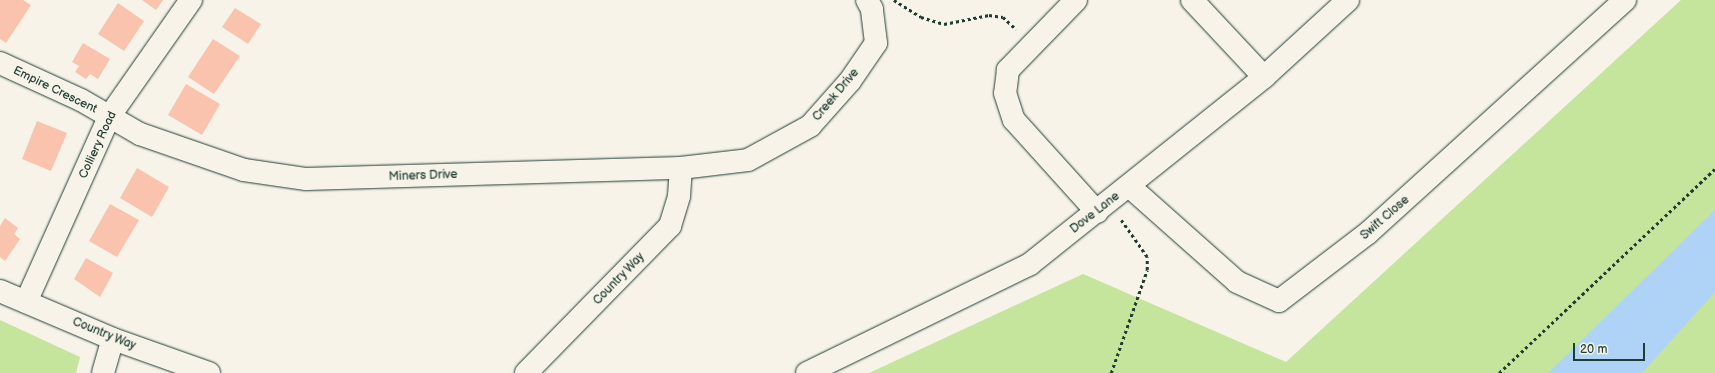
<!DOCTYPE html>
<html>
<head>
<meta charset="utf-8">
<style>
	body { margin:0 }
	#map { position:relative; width:1715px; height:373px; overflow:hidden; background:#f7f3e8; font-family:"Balsamiq Sans",sans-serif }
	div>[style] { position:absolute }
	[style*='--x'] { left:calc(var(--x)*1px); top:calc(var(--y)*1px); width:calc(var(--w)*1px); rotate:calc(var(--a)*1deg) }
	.green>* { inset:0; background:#c5e49c }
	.water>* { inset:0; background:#afd3f7 }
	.building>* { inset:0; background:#f9c3ad }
	.path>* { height:2.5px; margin-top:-1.25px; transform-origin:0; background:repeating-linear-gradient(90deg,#1f3d34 0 3px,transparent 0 6px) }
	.roads { filter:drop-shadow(0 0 1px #1f3d34) drop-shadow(0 0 1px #1f3d34) }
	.minor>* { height:22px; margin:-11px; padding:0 11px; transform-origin:11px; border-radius:11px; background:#f7f3e8 }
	span { translate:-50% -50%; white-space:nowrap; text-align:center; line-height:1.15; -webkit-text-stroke:3.5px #f7f3e8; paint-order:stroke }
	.street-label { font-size:12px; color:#1f3d34 }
	.scale { position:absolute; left:1573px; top:343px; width:72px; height:18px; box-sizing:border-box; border:2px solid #1f3d34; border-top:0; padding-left:5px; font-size:12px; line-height:14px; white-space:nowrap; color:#1f3d34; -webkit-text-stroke:3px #f7f3e8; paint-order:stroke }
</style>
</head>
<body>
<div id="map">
	<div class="green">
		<i style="clip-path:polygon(1681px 0,1715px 0,1715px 373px,869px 373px,1083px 274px,1286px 362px)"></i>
		<i style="clip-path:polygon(0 320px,80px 357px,76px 373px,0 373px)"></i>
	</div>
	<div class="water">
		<i style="clip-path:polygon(1715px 210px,1715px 292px,1642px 373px,1548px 373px)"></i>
	</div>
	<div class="building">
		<i style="clip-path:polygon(0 0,23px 0,31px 5px,6px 43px,0 39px)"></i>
		<i style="clip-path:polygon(142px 0,163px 0,156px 10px)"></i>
		<i style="clip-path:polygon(118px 3px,144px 21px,124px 51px,98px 34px)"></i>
		<i style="clip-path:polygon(235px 8px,261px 24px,248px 44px,222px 27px)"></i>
		<i style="clip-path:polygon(213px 39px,240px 56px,214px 94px,188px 77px)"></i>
		<i style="clip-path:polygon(83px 43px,110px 59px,98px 79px,90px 74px,86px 79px,75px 72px,79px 66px,72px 62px)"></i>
		<i style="clip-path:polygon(186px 84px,220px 104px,202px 135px,168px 115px)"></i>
		<i style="clip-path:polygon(37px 121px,67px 133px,51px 171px,22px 159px)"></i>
		<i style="clip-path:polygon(137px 168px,169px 187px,152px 217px,120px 198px)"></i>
		<i style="clip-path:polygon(110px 204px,139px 220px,117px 257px,89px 241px)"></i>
		<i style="clip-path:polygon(5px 218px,18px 228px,14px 234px,20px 239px,5px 261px,0 257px,0 226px)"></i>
		<i style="clip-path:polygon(86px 258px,113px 273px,100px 297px,74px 279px)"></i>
	</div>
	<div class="path">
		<i style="--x:894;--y:0;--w:32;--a:32"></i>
		<i style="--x:921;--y:17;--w:24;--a:17"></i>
		<i style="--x:944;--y:24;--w:46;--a:-11.3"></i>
		<i style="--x:989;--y:15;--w:14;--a:8"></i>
		<i style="--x:1003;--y:17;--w:18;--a:43"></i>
		<i style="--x:1111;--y:373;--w:109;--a:-70.7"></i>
		<i style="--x:1147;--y:270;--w:13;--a:-90"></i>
		<i style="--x:1147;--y:257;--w:45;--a:-125.1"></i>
		<i style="--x:1499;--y:373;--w:297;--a:-43.4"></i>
	</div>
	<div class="roads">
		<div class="minor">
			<i style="--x:1076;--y:0;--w:98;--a:134.2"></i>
			<i style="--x:1008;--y:70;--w:23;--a:97"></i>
			<i style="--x:1005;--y:93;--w:28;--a:72"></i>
			<i style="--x:1014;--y:120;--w:124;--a:47.9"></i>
			<i style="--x:1192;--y:0;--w:105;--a:46.9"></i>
			<i style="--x:0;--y:63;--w:89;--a:24.6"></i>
			<i style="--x:81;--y:100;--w:68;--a:30"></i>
			<i style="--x:140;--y:134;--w:110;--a:19.1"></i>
			<i style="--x:244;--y:170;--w:63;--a:8.3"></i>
			<i style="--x:306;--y:179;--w:375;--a:-1.7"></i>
			<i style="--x:681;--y:168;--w:67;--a:-6.8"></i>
			<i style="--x:748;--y:160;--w:71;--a:-28.7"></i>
			<i style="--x:810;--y:126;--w:60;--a:-48.4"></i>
			<i style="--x:850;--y:81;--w:46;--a:-55.6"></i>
			<i style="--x:876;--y:43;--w:34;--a:-97"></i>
			<i style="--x:872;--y:9;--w:10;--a:-119"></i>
			<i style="--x:1129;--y:186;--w:144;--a:41.6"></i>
			<i style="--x:1237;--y:282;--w:46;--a:24.3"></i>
			<i style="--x:1279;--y:301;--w:112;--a:-37.4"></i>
			<i style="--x:1368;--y:233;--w:347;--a:-42.2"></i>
			<i style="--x:0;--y:291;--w:123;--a:23"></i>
			<i style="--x:113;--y:339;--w:102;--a:19.5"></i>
			<i style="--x:26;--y:302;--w:203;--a:-65.8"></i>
			<i style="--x:109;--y:117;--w:143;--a:-55"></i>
			<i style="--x:103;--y:373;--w:35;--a:-74"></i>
			<i style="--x:526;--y:373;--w:206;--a:-45.6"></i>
			<i style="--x:670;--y:226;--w:31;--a:-73"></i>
			<i style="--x:679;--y:196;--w:28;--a:-86"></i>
			<i style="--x:807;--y:373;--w:248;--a:-26"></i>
			<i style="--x:1030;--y:264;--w:300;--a:-38.6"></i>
			<i style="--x:1264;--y:77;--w:114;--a:-42.5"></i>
		</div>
	</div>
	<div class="street-label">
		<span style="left:55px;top:90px;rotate:26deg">Empire Crescent</span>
		<span style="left:836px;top:95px;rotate:-50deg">Creek Drive</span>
		<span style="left:98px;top:145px;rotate:-65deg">Colliery Road</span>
		<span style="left:423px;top:176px;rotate:-2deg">Miners Drive</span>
		<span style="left:1095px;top:213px;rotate:-38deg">Dove Lane</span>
		<span style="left:1385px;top:218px;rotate:-41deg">Swift Close</span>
		<span style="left:619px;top:279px;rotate:-46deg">Country Way</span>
		<span style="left:104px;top:334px;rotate:22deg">Country Way</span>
	</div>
	<div class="scale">20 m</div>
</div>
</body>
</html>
